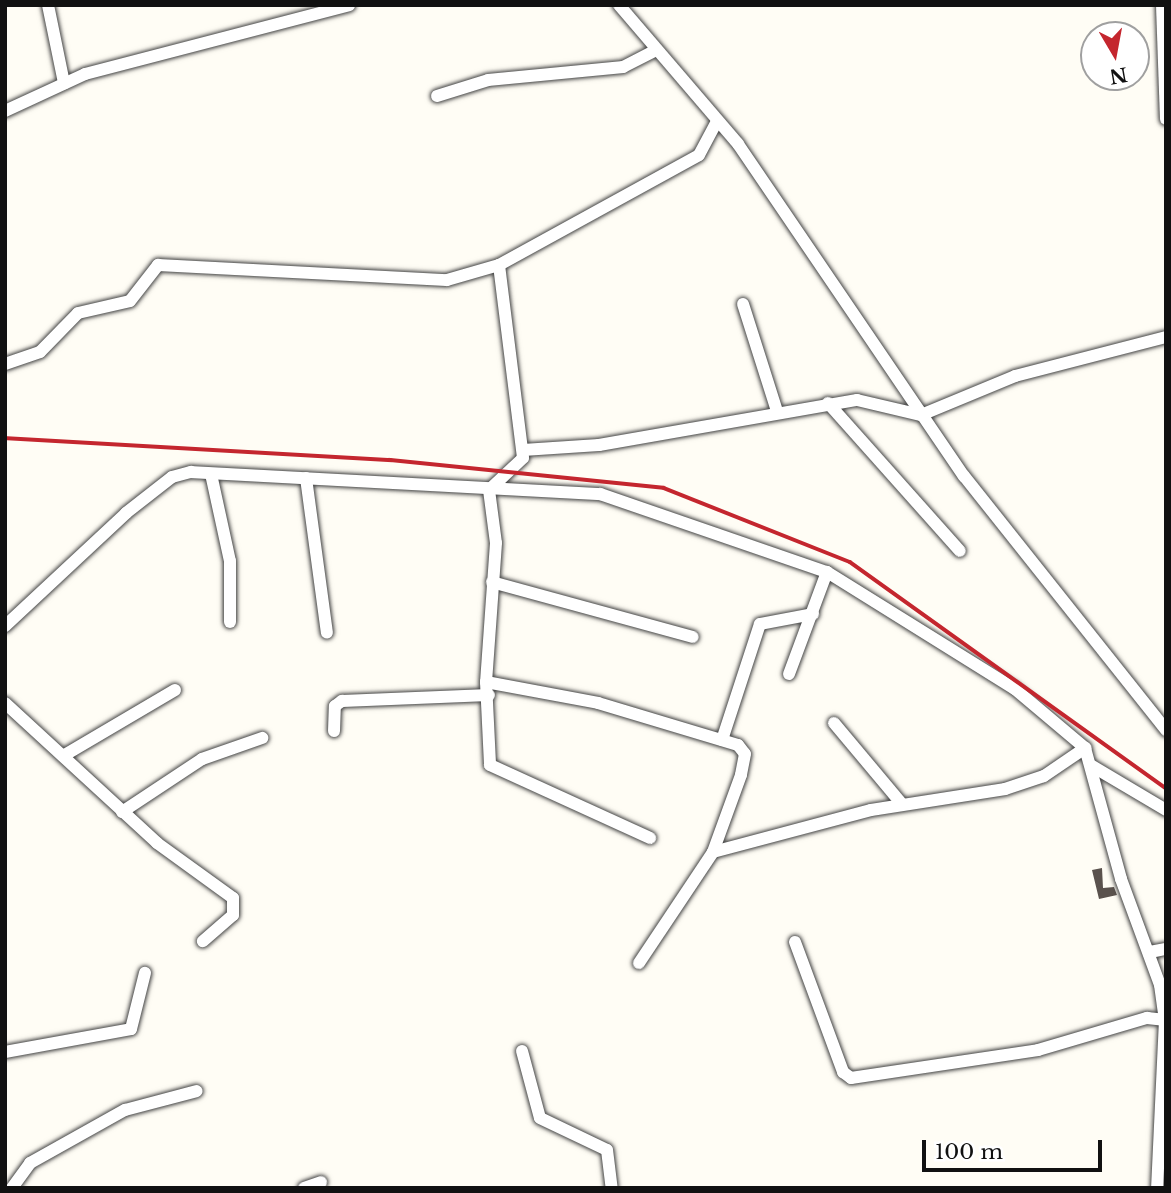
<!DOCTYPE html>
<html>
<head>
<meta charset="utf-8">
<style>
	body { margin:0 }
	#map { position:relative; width:1171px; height:1193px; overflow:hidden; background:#fffdf5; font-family:"Libre Baskerville",serif }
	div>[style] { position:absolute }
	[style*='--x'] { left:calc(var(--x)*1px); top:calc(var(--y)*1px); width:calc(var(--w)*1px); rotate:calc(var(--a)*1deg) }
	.building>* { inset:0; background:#5a524d }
	.roads { filter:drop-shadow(0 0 2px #444) drop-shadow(0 0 2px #444) }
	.minor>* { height:12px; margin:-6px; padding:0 6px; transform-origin:6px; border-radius:6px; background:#fff }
	.rail>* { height:3.5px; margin:-1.75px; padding:0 1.75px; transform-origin:1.75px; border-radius:1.75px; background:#c4262e }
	span { translate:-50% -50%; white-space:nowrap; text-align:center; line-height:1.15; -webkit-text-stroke:7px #fff; paint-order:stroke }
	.frame { position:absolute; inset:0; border:7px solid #111; pointer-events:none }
	.north { position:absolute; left:1080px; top:21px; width:70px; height:70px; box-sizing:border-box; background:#fff; border:2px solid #a0a0a0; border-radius:50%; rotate:170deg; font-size:19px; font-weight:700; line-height:28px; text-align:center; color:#111 }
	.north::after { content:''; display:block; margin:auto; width:24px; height:32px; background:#c4262e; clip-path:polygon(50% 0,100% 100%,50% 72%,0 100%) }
	.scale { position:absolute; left:922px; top:1140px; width:180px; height:32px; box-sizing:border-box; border:4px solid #111; border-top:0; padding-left:9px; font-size:21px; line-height:24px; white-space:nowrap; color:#111; -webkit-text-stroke:5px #fff; paint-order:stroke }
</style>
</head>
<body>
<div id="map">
	<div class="building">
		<i style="clip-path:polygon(1102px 868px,1103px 888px,1114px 887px,1117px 895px,1099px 899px,1092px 870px)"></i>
	</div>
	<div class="roads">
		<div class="minor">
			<i style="--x:48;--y:5;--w:80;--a:78.4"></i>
			<i style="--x:619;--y:5;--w:183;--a:49.4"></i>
			<i style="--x:738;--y:144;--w:402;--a:55.8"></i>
			<i style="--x:964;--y:476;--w:325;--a:51.5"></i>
			<i style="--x:1162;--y:5;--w:114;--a:88"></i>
			<i style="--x:437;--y:96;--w:53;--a:-17.4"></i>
			<i style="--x:488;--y:80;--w:136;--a:-5.5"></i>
			<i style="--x:623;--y:67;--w:37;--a:-27"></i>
			<i style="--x:5;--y:111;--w:88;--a:-24.8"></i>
			<i style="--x:85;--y:74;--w:273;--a:-14.6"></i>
			<i style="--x:499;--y:265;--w:194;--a:82.9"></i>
			<i style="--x:523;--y:458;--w:47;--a:136.7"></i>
			<i style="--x:489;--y:490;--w:53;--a:82.5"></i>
			<i style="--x:496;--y:543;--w:139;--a:94.1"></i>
			<i style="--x:486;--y:682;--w:83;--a:87.2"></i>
			<i style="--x:490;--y:765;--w:176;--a:24.5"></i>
			<i style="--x:743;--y:304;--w:112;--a:72.4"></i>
			<i style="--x:5;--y:364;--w:37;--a:-19"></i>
			<i style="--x:40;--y:352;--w:54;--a:-45.7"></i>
			<i style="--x:78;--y:313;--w:53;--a:-13"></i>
			<i style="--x:130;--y:301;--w:46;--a:-52.1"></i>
			<i style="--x:158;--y:265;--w:289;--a:3"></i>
			<i style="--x:447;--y:280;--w:54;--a:-16.1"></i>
			<i style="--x:499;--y:265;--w:228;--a:-28.8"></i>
			<i style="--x:699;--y:155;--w:36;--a:-62"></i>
			<i style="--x:828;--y:403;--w:198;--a:48.3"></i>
			<i style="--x:523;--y:450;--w:76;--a:-3.8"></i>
			<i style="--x:599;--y:445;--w:262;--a:-9.9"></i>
			<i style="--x:857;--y:400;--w:66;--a:13.2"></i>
			<i style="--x:921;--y:415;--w:102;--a:-22.5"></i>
			<i style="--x:1015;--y:376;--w:156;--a:-14.5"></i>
			<i style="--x:211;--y:474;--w:89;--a:77.7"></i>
			<i style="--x:230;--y:561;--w:61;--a:90"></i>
			<i style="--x:306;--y:478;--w:156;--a:82.3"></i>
			<i style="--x:492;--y:582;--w:208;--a:15.3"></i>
			<i style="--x:5;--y:626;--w:166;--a:-43"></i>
			<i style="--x:126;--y:513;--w:58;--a:-38"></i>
			<i style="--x:172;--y:477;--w:20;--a:-15"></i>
			<i style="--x:191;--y:472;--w:410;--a:3.1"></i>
			<i style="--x:600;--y:494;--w:240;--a:19"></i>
			<i style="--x:827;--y:572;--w:221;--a:31.9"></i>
			<i style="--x:1015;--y:689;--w:92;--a:40.1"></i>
			<i style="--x:1085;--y:748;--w:136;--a:74.6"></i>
			<i style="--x:1121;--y:879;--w:113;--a:69.8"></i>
			<i style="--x:1160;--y:985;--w:35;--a:82"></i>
			<i style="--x:1165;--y:1020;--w:168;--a:92.7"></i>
			<i style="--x:789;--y:674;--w:109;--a:-69.6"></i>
			<i style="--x:486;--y:682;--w:114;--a:10.6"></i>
			<i style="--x:598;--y:703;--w:146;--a:16.7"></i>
			<i style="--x:738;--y:745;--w:11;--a:52"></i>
			<i style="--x:745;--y:754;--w:21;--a:101"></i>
			<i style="--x:741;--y:775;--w:82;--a:110"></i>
			<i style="--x:5;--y:703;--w:207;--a:42.6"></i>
			<i style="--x:157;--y:843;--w:94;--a:35.9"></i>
			<i style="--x:233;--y:898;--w:17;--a:90"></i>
			<i style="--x:233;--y:915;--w:40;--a:139"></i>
			<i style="--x:834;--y:723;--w:106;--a:50"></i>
			<i style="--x:334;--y:731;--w:25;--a:-88"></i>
			<i style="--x:335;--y:706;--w:9;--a:-36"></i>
			<i style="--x:342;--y:701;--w:147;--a:-2.3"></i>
			<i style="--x:722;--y:740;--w:122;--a:-71.9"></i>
			<i style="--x:760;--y:624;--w:54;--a:-10.7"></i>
			<i style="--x:63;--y:756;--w:130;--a:-30.5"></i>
			<i style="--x:1092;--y:766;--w:86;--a:30.7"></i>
			<i style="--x:122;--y:812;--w:96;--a:-33.5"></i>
			<i style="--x:202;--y:759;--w:64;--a:-19.3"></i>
			<i style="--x:795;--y:942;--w:139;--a:69.7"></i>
			<i style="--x:843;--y:1072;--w:10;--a:37"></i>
			<i style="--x:851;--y:1078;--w:189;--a:-8.5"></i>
			<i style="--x:1038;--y:1050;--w:114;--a:-16.4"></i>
			<i style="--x:1147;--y:1018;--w:19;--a:6"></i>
			<i style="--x:1150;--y:952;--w:16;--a:-11"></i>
			<i style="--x:639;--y:963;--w:133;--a:-56.3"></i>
			<i style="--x:713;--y:852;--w:163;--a:-14.9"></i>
			<i style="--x:871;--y:810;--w:136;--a:-8.9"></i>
			<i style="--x:1005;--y:789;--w:41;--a:-18.4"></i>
			<i style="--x:1044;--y:776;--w:50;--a:-34.3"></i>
			<i style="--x:522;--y:1051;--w:69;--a:75"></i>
			<i style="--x:540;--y:1118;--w:74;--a:25.5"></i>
			<i style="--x:607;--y:1150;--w:38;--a:83"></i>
			<i style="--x:5;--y:1052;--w:128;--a:-10.3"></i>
			<i style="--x:131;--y:1029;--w:58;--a:-76"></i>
			<i style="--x:12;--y:1188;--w:31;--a:-54"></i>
			<i style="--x:30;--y:1163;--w:109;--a:-29.2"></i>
			<i style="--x:125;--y:1110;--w:74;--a:-14.8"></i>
			<i style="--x:304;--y:1188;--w:18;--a:-19"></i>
		</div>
	</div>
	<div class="rail">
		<i style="--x:5;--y:438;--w:386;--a:3.3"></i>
		<i style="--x:390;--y:460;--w:275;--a:5.8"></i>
		<i style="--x:664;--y:488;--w:200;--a:21.7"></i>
		<i style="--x:850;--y:562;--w:388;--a:35.6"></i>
	</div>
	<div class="frame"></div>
	<div class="north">N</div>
	<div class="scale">100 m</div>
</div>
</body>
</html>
